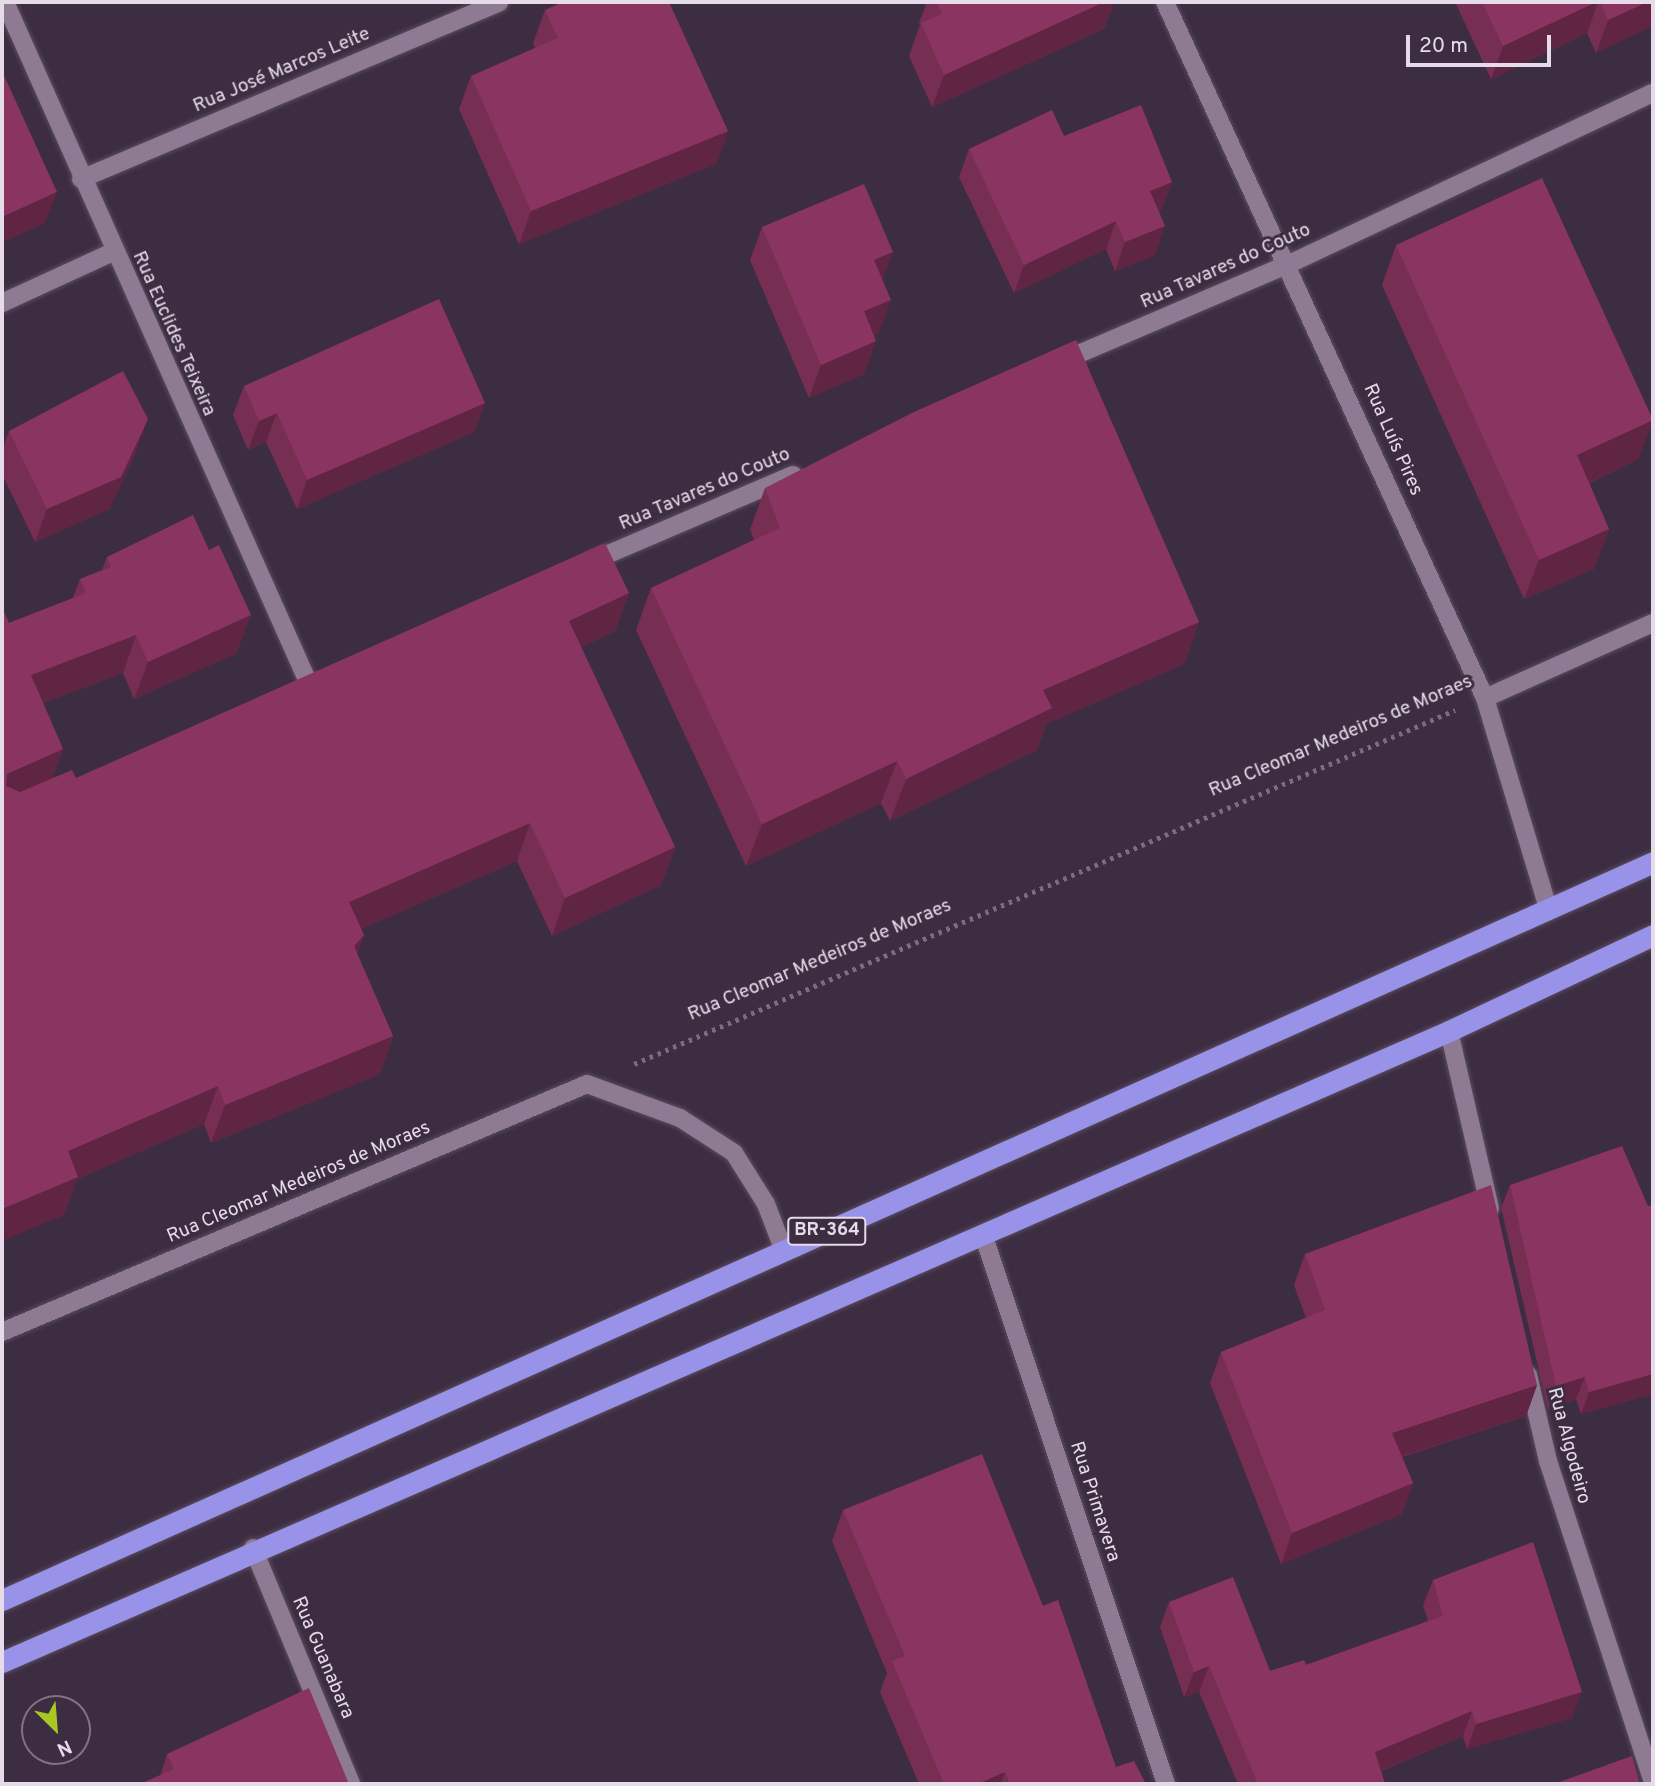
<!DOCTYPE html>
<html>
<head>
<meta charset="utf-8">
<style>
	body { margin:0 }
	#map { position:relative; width:1655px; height:1786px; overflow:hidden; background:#3d2d42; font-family:Overpass,sans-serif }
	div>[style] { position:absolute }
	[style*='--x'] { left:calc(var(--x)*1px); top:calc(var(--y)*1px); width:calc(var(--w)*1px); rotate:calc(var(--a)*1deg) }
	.path>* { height:4.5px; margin-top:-2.25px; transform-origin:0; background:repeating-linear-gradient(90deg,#7b6c7e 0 3.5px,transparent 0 8.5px) }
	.roads { filter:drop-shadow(0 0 2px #5a4c5e) drop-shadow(0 0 2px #5a4c5e) }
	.street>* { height:18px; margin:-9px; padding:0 9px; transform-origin:9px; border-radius:9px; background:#8e7b93 }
	.highway>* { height:21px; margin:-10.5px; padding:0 10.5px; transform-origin:10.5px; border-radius:10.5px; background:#9992e9 }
	.wall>* { inset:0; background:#772e53 }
	.shaded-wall>* { inset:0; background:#612544 }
	.building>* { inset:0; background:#8a3561 }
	span { translate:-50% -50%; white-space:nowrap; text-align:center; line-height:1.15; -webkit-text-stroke:6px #3d2d42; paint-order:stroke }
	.shield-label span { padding:2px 5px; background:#3d2d42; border:2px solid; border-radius:5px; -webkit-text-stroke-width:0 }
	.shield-label { font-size:18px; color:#e6dbe8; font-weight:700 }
	.street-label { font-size:19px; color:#e6dbe8 }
	.frame { position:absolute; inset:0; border:4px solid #e6dbe8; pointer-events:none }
	.north { position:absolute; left:21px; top:1695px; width:70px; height:70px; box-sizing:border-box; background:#3d2d42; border:2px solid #817384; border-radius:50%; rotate:155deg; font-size:19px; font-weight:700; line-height:28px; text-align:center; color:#e6dbe8 }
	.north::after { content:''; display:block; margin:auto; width:24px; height:32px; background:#a6c821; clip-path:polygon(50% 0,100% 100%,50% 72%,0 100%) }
	.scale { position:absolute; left:1406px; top:35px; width:145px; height:32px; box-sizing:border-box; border:4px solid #e6dbe8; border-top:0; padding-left:9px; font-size:21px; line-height:24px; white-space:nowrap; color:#e6dbe8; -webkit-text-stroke:5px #3d2d42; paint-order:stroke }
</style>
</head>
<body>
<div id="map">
	<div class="path">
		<i style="--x:634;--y:1064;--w:894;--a:-23.32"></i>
	</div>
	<div class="roads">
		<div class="street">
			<i style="--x:5;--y:2;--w:744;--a:65.98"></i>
			<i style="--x:1165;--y:2;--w:766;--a:65.31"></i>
			<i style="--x:1485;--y:698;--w:219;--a:73.3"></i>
			<i style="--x:81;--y:179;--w:454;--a:-22.9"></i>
			<i style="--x:2;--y:303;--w:122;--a:-24.7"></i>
			<i style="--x:1060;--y:362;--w:249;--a:-23.2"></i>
			<i style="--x:1289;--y:264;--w:402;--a:-25.2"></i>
			<i style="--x:590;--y:562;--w:221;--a:-23.2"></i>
			<i style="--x:1485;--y:698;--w:184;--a:-24.1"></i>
			<i style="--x:1449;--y:1031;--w:182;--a:77"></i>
			<i style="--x:983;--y:1234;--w:580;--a:71.6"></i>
			<i style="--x:2;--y:1332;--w:635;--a:-22.97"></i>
			<i style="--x:587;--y:1084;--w:99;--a:20.1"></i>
			<i style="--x:680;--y:1118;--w:64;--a:32.9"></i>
			<i style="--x:734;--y:1153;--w:60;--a:57.9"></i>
			<i style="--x:766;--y:1204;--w:50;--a:69"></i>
			<i style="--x:1528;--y:1375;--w:88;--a:76.9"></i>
			<i style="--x:1548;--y:1461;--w:339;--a:71.9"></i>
			<i style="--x:253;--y:1548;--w:256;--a:67.4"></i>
		</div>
		<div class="highway">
			<i style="--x:2;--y:1600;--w:1808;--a:-24.08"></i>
			<i style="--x:2;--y:1662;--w:1579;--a:-23.56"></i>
			<i style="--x:1449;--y:1031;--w:225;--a:-25.2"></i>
		</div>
	</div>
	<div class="wall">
		<i style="clip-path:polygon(927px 2px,1114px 2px,1104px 29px,932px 107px,909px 56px,920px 25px,919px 23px)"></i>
		<i style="clip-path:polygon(1455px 2px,1653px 2px,1596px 53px,1587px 33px,1491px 79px)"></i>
		<i style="clip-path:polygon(545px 10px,728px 131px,716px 164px,519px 244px,459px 109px,471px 76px,535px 48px,533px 43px)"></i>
		<i style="clip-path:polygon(1064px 136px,1172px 182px,1161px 211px,1159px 212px,1155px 255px,1115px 271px,1106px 249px,1014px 293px,959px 177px,969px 149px)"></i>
		<i style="clip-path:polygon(762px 227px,883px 281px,879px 333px,874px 335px,864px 374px,809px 398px,750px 260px)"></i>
		<i style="clip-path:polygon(1396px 245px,1653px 420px,1638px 459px,1589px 483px,1609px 529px,1594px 569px,1524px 599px,1382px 285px)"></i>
		<i style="clip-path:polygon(244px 386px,485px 403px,474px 432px,297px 509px,266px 442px,248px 450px,233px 415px)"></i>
		<i style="clip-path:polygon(9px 431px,136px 452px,109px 509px,35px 542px,2px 474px,2px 450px)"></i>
		<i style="clip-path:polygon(765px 488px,1199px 622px,1184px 664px,1046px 724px,1037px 750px,890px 821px,881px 803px,746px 866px,636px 630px,651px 588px,754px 540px,750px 530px)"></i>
		<i style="clip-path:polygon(107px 557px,237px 653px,134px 699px,123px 673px,43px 703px,63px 749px,52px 778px,76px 778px,629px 593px,615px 631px,581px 647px,675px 847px,661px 885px,552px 936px,517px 861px,361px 929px,364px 935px,357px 954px,393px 1036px,380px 1074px,211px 1143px,204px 1124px,77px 1179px,64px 1215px,9px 623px,73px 598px,80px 579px,102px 570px)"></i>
		<i style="clip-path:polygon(1510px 1185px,1653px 1394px,1581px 1414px,1576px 1399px,1548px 1409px,1501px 1208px)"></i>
		<i style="clip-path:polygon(1305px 1254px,1537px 1385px,1526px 1416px,1402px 1457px,1413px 1483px,1402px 1514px,1281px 1564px,1210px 1383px,1221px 1352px,1306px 1318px,1294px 1285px)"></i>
		<i style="clip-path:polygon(843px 1510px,1043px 1606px,1116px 1767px,1146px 1784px,919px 1784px,880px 1692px,887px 1673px,832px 1541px)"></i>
		<i style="clip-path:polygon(1433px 1580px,1572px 1718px,1467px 1749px,1463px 1736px,1381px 1771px,1385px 1784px,1238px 1784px,1199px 1692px,1184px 1697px,1160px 1627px,1169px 1602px,1270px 1671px,1306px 1665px,1428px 1621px,1423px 1605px)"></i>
		<i style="clip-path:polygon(167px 1754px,349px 1784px,160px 1776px)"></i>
	</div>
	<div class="shaded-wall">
		<i style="clip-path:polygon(1104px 2px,1114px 2px,1104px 29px,932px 107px,944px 75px)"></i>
		<i style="clip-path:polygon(1596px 2px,1598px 2px,1587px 33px,1491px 79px,1503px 46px)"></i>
		<i style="clip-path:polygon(1647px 2px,1653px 2px,1653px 26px,1596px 53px,1608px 20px)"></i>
		<i style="clip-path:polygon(728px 131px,716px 164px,519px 244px,531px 211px)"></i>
		<i style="clip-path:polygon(1172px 182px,1161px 211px,1140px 220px,1150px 191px)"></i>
		<i style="clip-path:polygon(57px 192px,45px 223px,2px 243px,2px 217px)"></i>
		<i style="clip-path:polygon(1116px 221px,1106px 249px,1014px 293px,1024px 265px)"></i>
		<i style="clip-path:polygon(1165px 226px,1155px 255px,1115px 271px,1125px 242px)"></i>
		<i style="clip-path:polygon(893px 252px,881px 285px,874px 260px)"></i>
		<i style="clip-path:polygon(891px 300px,879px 333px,852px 344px,864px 311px)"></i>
		<i style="clip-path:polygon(876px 341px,864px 374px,809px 398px,821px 365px)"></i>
		<i style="clip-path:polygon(485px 403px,474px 432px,297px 509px,307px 480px)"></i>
		<i style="clip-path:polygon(277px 413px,266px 442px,248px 450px,259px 421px)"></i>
		<i style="clip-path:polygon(148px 419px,136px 452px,109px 509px,35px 542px,47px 509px)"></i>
		<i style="clip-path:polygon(1653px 420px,1638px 459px,1562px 495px,1577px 455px)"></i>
		<i style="clip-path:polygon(1609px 529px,1594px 569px,1524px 599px,1539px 560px)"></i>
		<i style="clip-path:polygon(629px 593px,615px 631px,555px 659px,569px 621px)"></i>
		<i style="clip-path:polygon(251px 615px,237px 653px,134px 699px,148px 662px)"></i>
		<i style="clip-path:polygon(1199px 622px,1184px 664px,1046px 724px,1037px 750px,890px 821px,906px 779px,1043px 690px)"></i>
		<i style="clip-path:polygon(136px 635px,123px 673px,17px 713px,31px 675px)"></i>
		<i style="clip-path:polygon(63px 749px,49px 786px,2px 808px,7px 774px)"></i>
		<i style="clip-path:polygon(897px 761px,881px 803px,746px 866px,762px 824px)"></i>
		<i style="clip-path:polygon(530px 823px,517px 861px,336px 940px,349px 902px)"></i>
		<i style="clip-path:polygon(675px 847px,661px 885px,552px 936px,565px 898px)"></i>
		<i style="clip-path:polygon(364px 935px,350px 973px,354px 946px)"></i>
		<i style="clip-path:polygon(393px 1036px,380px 1074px,211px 1143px,225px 1105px)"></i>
		<i style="clip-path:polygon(218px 1086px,204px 1124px,77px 1179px,64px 1215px,2px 1241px,2px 1209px,68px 1151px)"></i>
		<i style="clip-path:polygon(1653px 1374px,1653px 1394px,1581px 1414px,1589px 1392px)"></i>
		<i style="clip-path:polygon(1585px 1377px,1576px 1399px,1548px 1409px,1556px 1386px)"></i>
		<i style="clip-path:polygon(1537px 1385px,1526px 1416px,1381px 1463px,1392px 1433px)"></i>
		<i style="clip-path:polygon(1413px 1483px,1402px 1514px,1281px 1564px,1292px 1533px)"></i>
		<i style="clip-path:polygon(1209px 1666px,1199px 1692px,1184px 1697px,1194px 1672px)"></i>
		<i style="clip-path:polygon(1582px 1692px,1572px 1718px,1467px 1749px,1476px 1724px)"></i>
		<i style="clip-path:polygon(1472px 1711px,1463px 1736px,1365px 1777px,1375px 1752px)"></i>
		<i style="clip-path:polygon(1005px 1772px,1001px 1784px,977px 1784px)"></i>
	</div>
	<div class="building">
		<i style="clip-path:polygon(563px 2px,669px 2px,728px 131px,531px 211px,471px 76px,558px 38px,545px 10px)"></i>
		<i style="clip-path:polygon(936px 2px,1104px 2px,944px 75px,921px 23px,942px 14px)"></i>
		<i style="clip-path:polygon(1482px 2px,1596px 2px,1503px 46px)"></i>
		<i style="clip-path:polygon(1600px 2px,1647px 2px,1608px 20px)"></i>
		<i style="clip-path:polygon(2px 71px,57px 192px,2px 217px)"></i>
		<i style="clip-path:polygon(1141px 105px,1172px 182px,1150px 191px,1165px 226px,1125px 242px,1116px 221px,1024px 265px,969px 149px,1052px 110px,1064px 136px)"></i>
		<i style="clip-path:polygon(1542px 178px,1653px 420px,1577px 455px,1609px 529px,1539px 560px,1396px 245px)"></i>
		<i style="clip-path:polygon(864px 184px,893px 252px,874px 260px,891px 300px,864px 311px,876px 341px,821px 365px,762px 227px)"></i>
		<i style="clip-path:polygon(439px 299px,485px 403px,307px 480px,277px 413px,259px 421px,244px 386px)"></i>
		<i style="clip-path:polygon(1076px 340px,1199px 622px,1043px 690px,1052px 708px,906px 779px,897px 761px,762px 824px,651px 588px,780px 528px,765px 488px,914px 412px)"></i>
		<i style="clip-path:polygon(123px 371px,148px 419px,121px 477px,47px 509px,9px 431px)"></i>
		<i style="clip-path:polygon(193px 515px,209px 550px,219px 545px,251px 615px,148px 662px,136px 635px,31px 675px,63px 749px,7px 774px,6px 786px,20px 792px,72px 770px,76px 778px,605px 543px,629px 593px,569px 621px,675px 847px,565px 898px,530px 823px,349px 902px,364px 935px,354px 946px,393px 1036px,225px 1105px,218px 1086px,68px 1151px,78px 1177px,2px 1209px,2px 607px,9px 623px,86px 593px,80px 579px,111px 567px,107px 557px)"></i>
		<i style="clip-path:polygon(1622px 1146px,1648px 1206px,1653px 1205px,1653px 1374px,1589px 1392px,1585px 1377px,1556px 1386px,1510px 1185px)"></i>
		<i style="clip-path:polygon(1491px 1185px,1537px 1385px,1392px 1433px,1413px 1483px,1292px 1533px,1221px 1352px,1325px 1310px,1305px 1254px)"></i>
		<i style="clip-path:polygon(982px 1454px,1043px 1606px,1058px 1600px,1116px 1767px,1134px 1761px,1146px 1784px,1010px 1784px,1005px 1772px,977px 1784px,944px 1784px,892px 1661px,905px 1656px,843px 1510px)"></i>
		<i style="clip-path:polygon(1533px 1542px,1582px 1692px,1476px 1724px,1472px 1711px,1375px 1752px,1385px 1784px,1258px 1784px,1209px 1666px,1194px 1672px,1169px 1602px,1233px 1577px,1270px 1671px,1304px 1660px,1306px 1665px,1443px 1616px,1433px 1580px)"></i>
		<i style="clip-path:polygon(309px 1688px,349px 1784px,140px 1784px,174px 1769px,167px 1754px)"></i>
		<i style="clip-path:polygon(1632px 1756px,1640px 1784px,1554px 1784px)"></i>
	</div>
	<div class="shield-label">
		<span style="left:827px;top:1231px">BR-364</span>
	</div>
	<div class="street-label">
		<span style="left:282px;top:71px;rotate:-23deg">Rua José Marcos Leite</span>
		<span style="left:1226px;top:267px;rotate:-24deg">Rua Tavares do Couto</span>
		<span style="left:173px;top:334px;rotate:66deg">Rua Euclides Teixeira</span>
		<span style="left:1392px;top:440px;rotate:66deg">Rua Luís Pires</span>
		<span style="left:705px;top:490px;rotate:-23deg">Rua Tavares do Couto</span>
		<span style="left:1341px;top:737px;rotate:-23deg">Rua Cleomar Medeiros de Moraes</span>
		<span style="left:820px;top:961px;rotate:-23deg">Rua Cleomar Medeiros de Moraes</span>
		<span style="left:299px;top:1183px;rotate:-23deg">Rua Cleomar Medeiros de Moraes</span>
		<span style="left:1568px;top:1446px;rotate:75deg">Rua Algodeiro</span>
		<span style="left:1094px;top:1502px;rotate:72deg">Rua Primavera</span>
		<span style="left:322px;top:1658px;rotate:67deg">Rua Guanabara</span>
	</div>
	<div class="frame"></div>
	<div class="north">N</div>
	<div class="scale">20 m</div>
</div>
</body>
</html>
